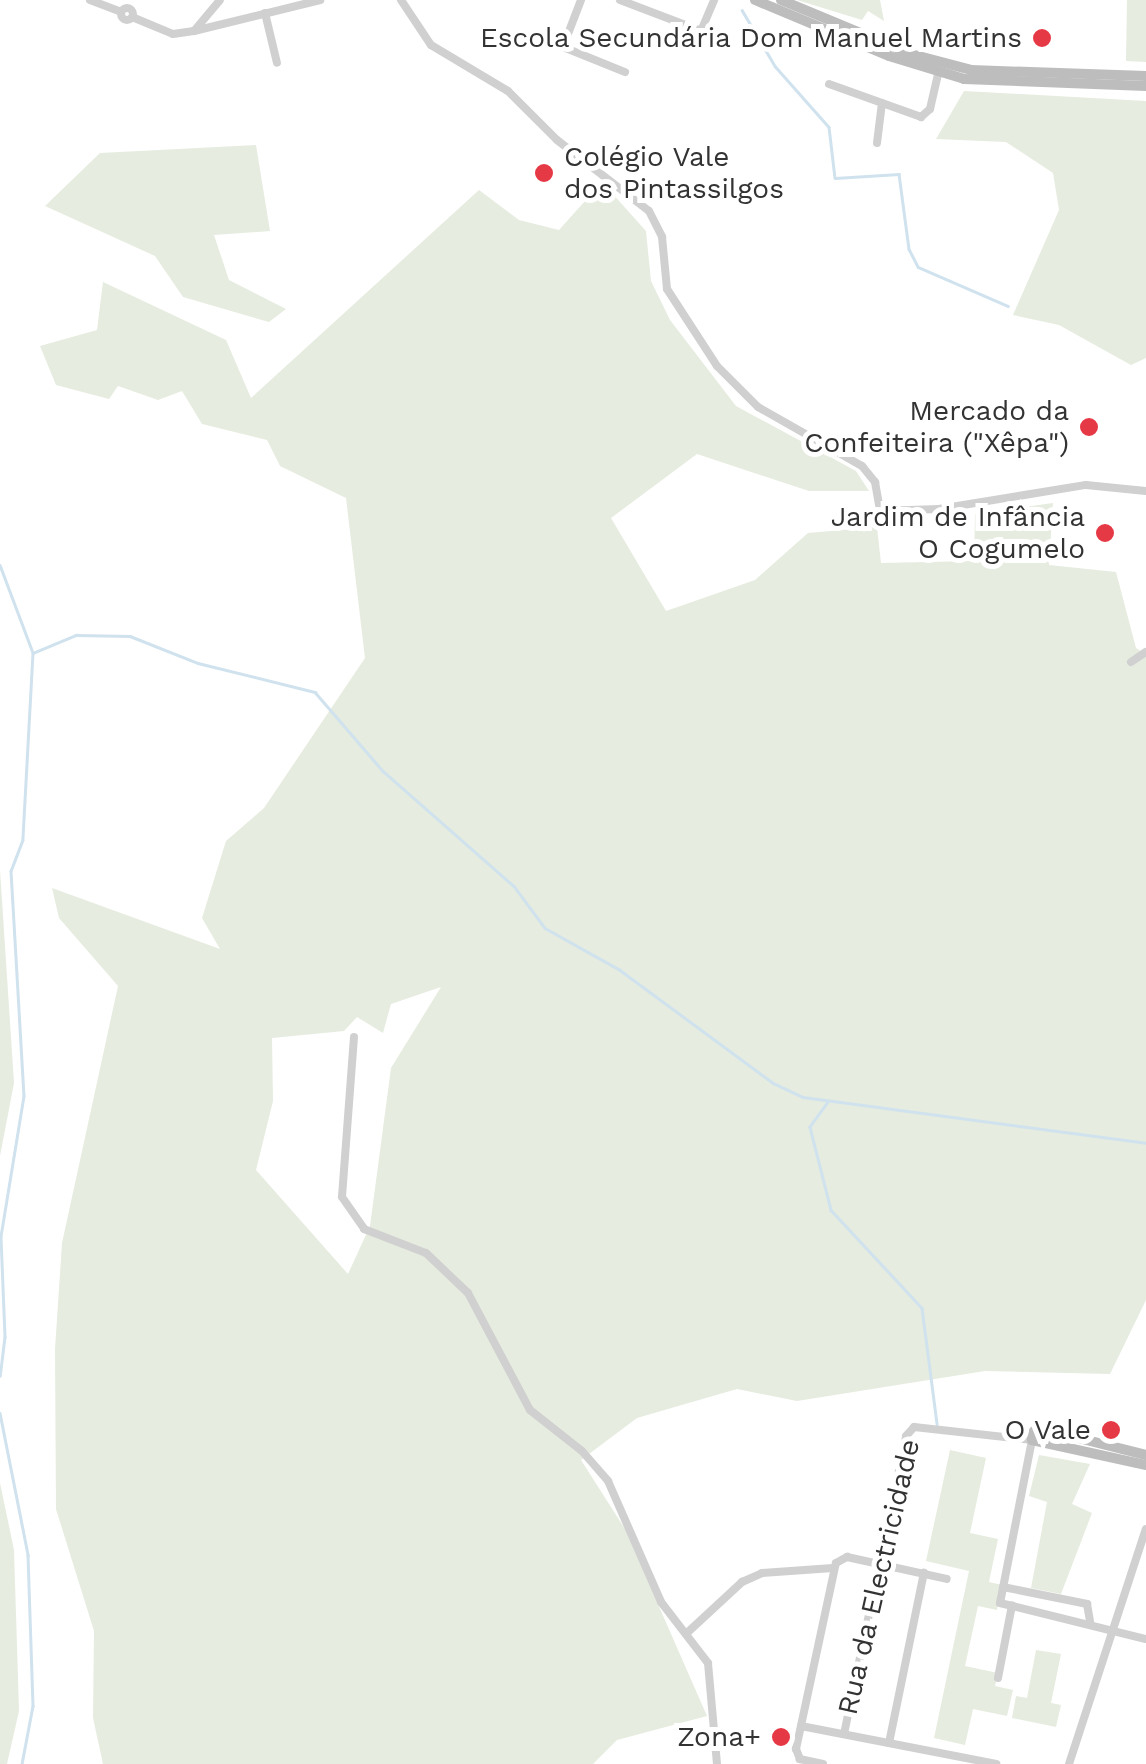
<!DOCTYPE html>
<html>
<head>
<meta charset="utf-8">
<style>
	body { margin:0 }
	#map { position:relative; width:1146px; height:1764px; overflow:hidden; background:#fff; font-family:"Work Sans",sans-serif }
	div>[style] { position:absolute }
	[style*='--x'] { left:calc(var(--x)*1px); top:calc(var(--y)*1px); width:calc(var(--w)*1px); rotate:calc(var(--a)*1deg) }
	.green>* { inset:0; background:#e6ecdf }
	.stream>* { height:2.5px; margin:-1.25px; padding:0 1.25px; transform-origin:1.25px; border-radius:1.25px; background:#cfe2ee }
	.street>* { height:8px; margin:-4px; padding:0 4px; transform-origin:4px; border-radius:4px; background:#d0d0d0 }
	.street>.ring { margin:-4px; padding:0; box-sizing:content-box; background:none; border:8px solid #d0d0d0; border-radius:50% }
	.secondary>* { height:10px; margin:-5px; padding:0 5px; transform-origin:5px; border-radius:5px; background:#bdbdbd }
	.dots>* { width:28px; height:28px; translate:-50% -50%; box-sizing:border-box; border:5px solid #fff; border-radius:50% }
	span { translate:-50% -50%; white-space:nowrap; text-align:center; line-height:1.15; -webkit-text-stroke:10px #fff; paint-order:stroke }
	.poi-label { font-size:28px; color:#333 }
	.right { translate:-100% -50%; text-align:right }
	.left { translate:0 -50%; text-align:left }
	.street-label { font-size:28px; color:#333 }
</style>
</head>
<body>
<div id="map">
	<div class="green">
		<i style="clip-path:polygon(797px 0,880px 0,884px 21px,868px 11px,862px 20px)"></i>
		<i style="clip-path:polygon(1127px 0,1146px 0,1146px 62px,1126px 61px)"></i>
		<i style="clip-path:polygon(964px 91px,1146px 101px,1146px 358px,1131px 365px,1059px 325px,1013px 315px,1059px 210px,1053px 173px,1006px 142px,936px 139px)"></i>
		<i style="clip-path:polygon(256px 145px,270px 231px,214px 235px,229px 280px,286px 309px,269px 322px,183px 297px,155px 256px,45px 206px,100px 153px)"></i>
		<i style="clip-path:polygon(evenodd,602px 182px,646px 231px,651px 281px,670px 320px,736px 406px,856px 471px,869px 491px,809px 491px,697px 454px,611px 518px,666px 611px,755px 580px,808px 533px,877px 527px,881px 563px,974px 561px,975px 514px,1053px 503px,1049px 565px,1116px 572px,1136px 648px,1146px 654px,1146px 1300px,1110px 1374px,985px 1371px,797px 1401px,737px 1389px,637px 1418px,581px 1460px,625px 1529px,707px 1716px,617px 1740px,593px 1764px,103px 1764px,93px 1718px,94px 1631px,56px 1509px,55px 1349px,62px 1243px,118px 986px,59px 918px,52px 888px,220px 949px,202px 918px,226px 841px,264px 808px,365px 658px,346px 498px,280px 466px,267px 440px,202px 424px,182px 391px,158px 400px,118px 386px,109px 399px,56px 385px,40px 346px,97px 330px,103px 282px,226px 340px,251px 398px,479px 190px,519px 220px,559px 230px,602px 182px,441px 987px,391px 1068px,370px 1226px,348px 1274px,256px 1170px,273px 1101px,272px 1038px,344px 1031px,357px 1017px,383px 1033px,391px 1004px,441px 987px)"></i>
		<i style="clip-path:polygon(0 870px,14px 1083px,0 1156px)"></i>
		<i style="clip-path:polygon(950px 1450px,986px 1458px,970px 1533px,998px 1539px,989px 1582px,1002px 1585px,997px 1610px,978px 1606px,965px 1666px,998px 1673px,995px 1686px,1013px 1690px,1007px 1716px,973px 1709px,965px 1745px,934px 1738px,969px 1571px,926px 1561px)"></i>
		<i style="clip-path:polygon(1039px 1455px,1090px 1464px,1072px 1504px,1092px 1513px,1061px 1594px,1031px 1588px,1047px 1502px,1029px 1496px)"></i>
		<i style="clip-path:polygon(0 1483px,14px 1550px,19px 1711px,7px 1764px,0 1764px)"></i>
		<i style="clip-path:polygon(1036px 1650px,1061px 1654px,1051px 1703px,1061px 1705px,1056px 1727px,1012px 1718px,1016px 1696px,1027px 1698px)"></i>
	</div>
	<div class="stream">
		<i style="--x:742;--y:10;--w:65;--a:59.5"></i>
		<i style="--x:775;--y:66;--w:81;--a:48.5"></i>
		<i style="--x:829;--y:127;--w:51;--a:83.3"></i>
		<i style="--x:835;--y:178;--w:64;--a:-3.6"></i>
		<i style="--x:899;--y:174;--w:76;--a:82.4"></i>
		<i style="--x:909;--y:249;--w:20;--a:63"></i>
		<i style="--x:918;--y:267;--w:98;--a:23.4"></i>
		<i style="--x:0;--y:565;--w:94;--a:69.4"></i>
		<i style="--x:33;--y:653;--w:187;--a:93.1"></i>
		<i style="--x:23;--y:840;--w:33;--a:111"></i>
		<i style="--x:11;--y:871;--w:225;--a:86.7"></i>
		<i style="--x:24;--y:1096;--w:143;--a:99.3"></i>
		<i style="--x:1;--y:1237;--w:100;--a:87.7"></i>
		<i style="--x:5;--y:1337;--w:39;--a:97"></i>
		<i style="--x:33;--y:653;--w:47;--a:-22.7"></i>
		<i style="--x:76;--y:635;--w:54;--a:1.1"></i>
		<i style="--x:130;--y:636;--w:73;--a:21.7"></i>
		<i style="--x:198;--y:663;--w:121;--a:13.9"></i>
		<i style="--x:315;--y:692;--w:104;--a:49.3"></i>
		<i style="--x:383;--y:771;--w:174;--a:41.3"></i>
		<i style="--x:514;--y:886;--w:52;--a:53.6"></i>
		<i style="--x:545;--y:928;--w:86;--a:29.2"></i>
		<i style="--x:620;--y:970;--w:190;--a:36.4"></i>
		<i style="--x:773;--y:1083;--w:33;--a:25"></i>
		<i style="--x:803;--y:1097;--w:346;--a:7.6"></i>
		<i style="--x:828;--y:1102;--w:31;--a:126"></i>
		<i style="--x:810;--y:1127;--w:86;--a:75.8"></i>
		<i style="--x:831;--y:1210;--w:134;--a:47.1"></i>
		<i style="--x:922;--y:1308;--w:117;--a:82.6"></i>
		<i style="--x:0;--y:1413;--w:145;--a:78.8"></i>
		<i style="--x:28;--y:1555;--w:151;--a:88.1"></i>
		<i style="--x:33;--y:1706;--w:59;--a:100.7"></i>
	</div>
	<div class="street">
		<i style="--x:90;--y:0;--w:33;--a:21"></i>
		<i style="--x:401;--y:0;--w:54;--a:56.3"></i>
		<i style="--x:431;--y:45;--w:90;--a:30.9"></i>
		<i style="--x:508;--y:91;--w:69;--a:45"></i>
		<i style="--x:557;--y:140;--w:116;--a:37.7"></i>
		<i style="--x:649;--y:211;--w:29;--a:63"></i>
		<i style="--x:662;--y:237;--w:52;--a:84.5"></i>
		<i style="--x:667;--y:289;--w:92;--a:57"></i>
		<i style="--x:717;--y:366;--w:58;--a:45"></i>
		<i style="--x:758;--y:407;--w:120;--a:29.6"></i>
		<i style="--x:862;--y:466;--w:21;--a:51"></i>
		<i style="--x:875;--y:482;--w:29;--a:80"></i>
		<i style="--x:880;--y:511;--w:59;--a:-1.9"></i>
		<i style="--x:939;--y:509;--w:149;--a:-9.3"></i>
		<i style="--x:1086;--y:485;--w:60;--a:5.7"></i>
		<i style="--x:581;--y:0;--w:50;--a:111"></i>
		<i style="--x:563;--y:47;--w:67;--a:22"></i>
		<i style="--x:620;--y:0;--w:87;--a:20.9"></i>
		<i style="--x:701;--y:31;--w:34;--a:-67"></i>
		<i class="ring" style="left:121px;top:8px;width:4px;height:4px"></i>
		<i style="--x:265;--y:13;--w:51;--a:76.5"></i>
		<i style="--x:132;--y:17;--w:44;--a:22.5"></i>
		<i style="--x:173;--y:34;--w:21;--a:-8"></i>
		<i style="--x:194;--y:31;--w:40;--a:-50"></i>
		<i style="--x:194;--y:31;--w:130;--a:-13.8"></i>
		<i style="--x:829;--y:84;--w:98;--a:19.7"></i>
		<i style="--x:921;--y:117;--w:12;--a:-42"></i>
		<i style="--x:930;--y:109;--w:37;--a:-77"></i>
		<i style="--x:877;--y:143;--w:40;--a:-82.9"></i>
		<i style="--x:1131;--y:662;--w:18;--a:-34"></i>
		<i style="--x:354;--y:1037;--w:160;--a:94.3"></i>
		<i style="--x:342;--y:1197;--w:39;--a:55"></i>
		<i style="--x:364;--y:1229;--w:66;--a:21.2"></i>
		<i style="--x:426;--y:1253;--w:58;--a:43.6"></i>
		<i style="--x:468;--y:1293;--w:132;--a:62.1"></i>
		<i style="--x:530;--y:1410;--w:66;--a:38.3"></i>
		<i style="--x:582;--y:1451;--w:40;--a:49"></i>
		<i style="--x:608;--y:1481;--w:132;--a:66.3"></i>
		<i style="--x:661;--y:1602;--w:77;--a:52.4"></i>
		<i style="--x:708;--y:1663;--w:101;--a:84.9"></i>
		<i style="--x:1003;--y:1587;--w:86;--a:11.4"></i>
		<i style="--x:1087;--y:1604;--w:17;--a:80"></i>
		<i style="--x:688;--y:1632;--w:74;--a:-42.8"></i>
		<i style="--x:742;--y:1582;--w:22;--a:-24"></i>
		<i style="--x:762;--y:1573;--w:71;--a:-4"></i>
		<i style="--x:998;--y:1678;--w:74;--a:-79.1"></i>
		<i style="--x:801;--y:1726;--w:199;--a:11"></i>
		<i style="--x:844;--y:1734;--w:304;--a:-78.2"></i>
		<i style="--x:906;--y:1436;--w:12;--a:-48"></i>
		<i style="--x:914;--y:1427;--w:119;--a:6.3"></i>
		<i style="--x:1032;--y:1440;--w:166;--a:101.1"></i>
		<i style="--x:1000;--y:1603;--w:150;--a:13.9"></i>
		<i style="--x:889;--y:1743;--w:174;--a:-78.4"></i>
		<i style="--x:823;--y:1764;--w:24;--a:-168"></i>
		<i style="--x:800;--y:1759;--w:11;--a:-112"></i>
		<i style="--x:796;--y:1749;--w:190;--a:-77.9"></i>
		<i style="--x:836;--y:1563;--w:13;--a:-29"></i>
		<i style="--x:847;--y:1557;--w:102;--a:12.4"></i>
		<i style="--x:1069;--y:1764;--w:247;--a:-71.9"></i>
	</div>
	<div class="secondary">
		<i style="--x:755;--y:0;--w:145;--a:22.7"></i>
		<i style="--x:889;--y:56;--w:78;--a:17"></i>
		<i style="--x:964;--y:79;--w:182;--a:2.2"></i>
		<i style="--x:781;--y:0;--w:141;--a:22.6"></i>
		<i style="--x:911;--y:54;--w:62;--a:14.9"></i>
		<i style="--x:971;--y:70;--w:175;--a:2"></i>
		<i style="--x:1032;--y:1440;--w:9;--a:-77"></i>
		<i style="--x:1034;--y:1431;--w:25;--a:5"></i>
		<i style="--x:1059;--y:1433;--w:90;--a:14.2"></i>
		<i style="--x:1032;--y:1440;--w:117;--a:12.4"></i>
	</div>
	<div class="dots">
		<i style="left:1042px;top:38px;background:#e63946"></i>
		<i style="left:544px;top:173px;background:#e63946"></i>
		<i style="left:1089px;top:427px;background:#e63946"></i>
		<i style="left:1105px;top:533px;background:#e63946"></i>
		<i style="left:1111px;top:1430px;background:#e63946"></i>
		<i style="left:781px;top:1737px;background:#e63946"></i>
	</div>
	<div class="poi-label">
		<span class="right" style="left:1022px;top:38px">Escola Secundária Dom Manuel Martins</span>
		<span class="left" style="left:564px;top:173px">Colégio Vale<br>dos Pintassilgos</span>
		<span class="right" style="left:1069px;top:427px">Mercado da<br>Confeiteira ("Xêpa")</span>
		<span class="right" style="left:1085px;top:533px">Jardim de Infância<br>O Cogumelo</span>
		<span class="right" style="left:1091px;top:1430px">O Vale</span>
		<span class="right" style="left:761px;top:1737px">Zona+</span>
	</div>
	<div class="street-label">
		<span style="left:879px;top:1577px;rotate:-77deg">Rua da Electricidade</span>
	</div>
</div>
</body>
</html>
